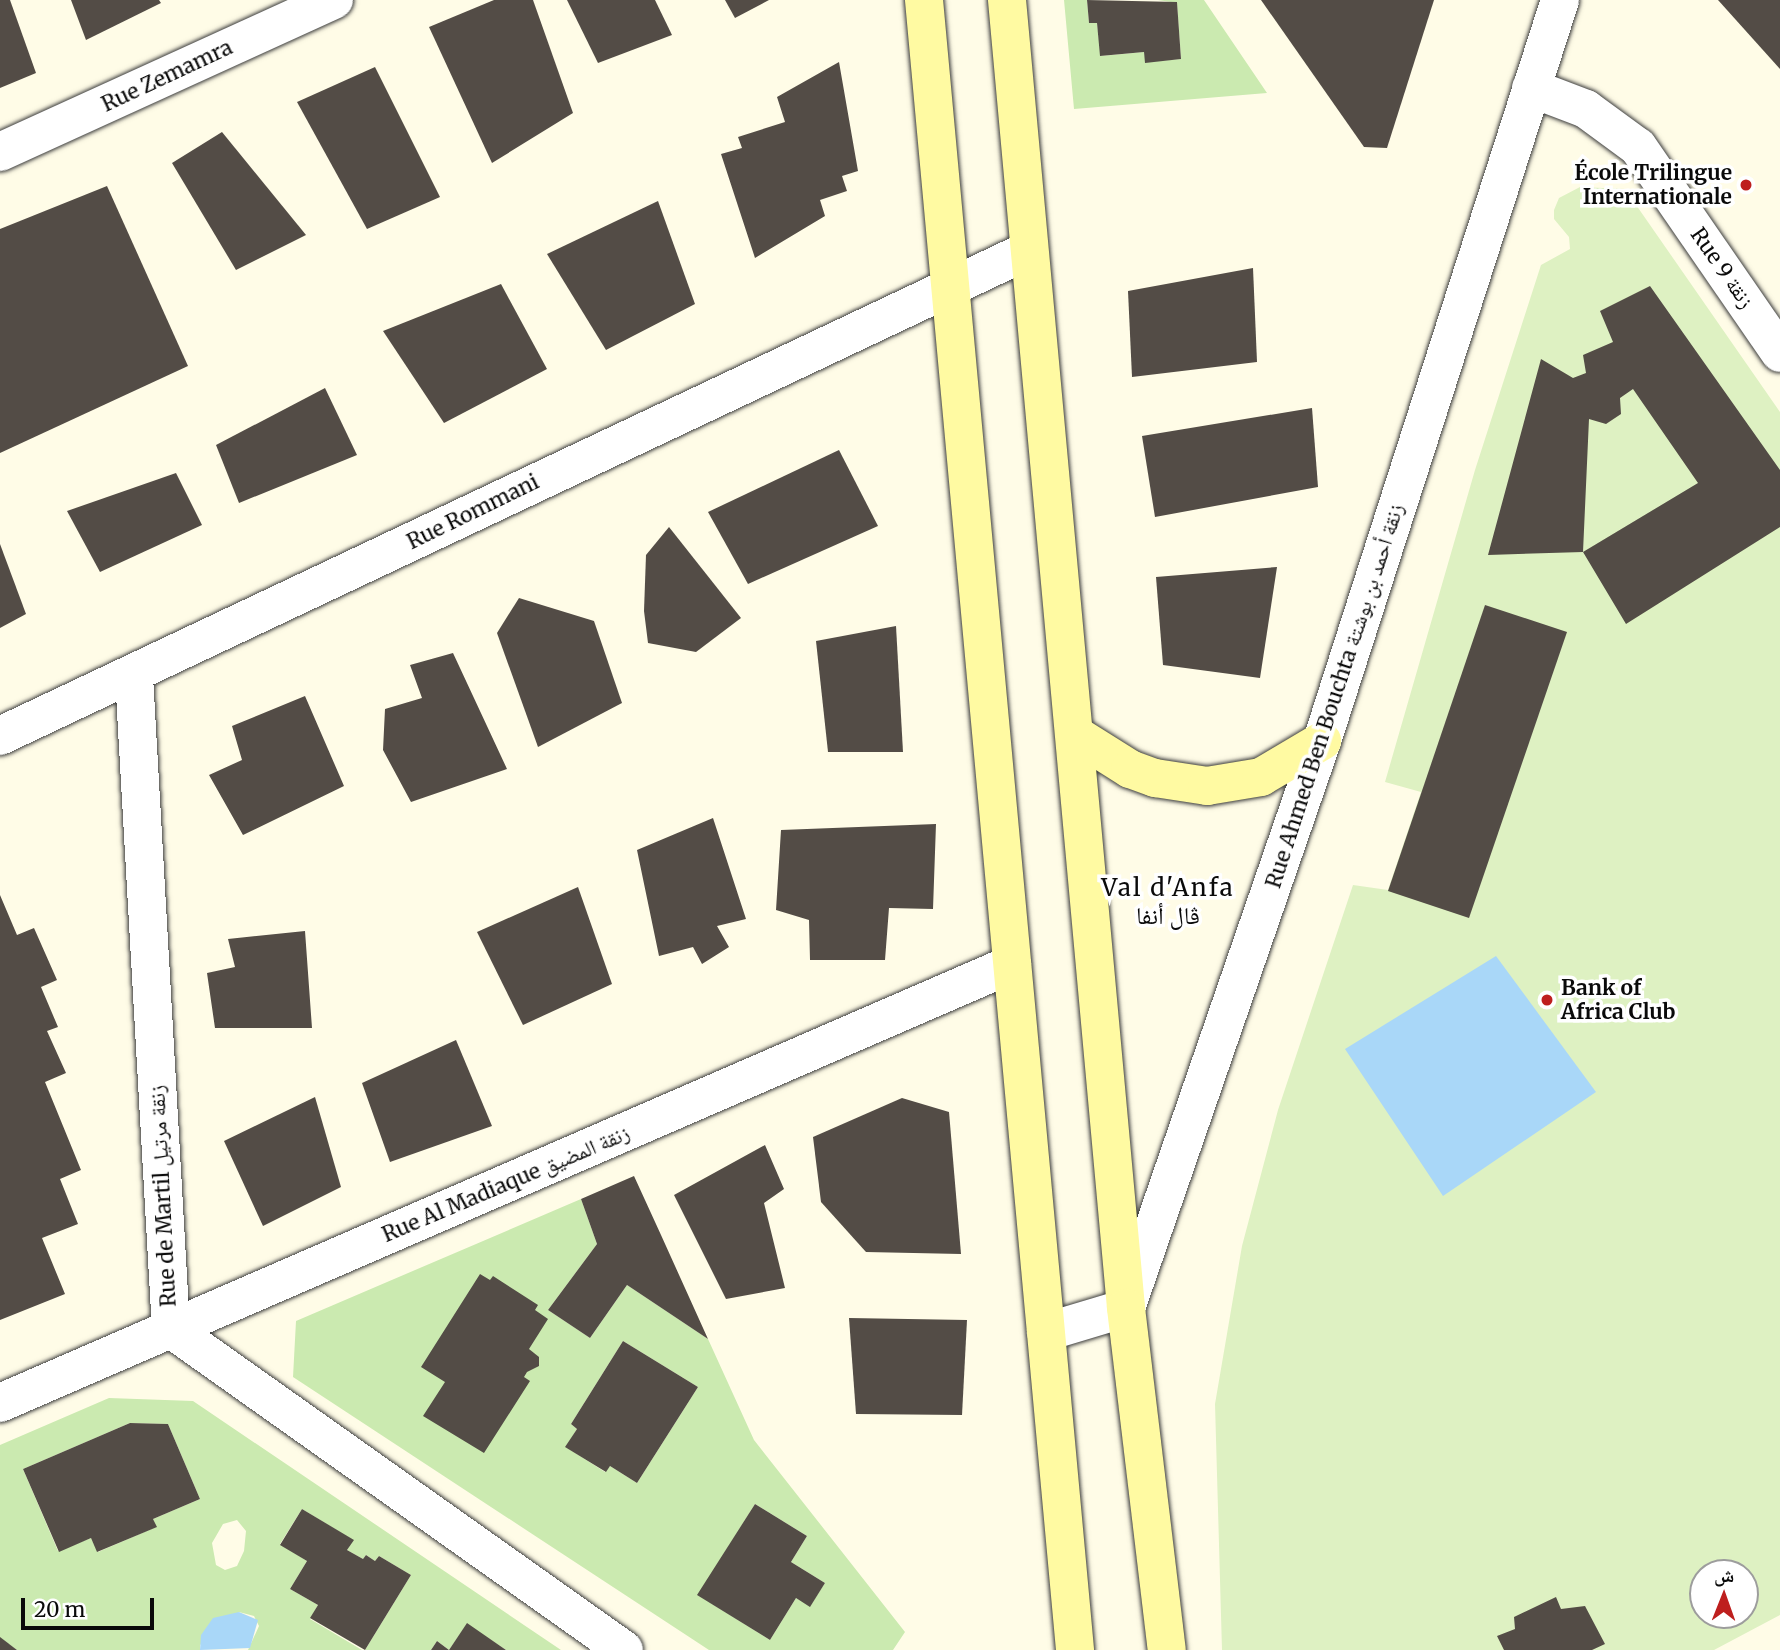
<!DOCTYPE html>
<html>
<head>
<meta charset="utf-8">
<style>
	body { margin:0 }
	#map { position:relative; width:1780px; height:1650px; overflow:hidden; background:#fffce7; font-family:Merriweather,"Noto Naskh Arabic",serif }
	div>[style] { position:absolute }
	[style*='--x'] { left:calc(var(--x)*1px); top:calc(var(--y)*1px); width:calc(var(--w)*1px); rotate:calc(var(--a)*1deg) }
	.green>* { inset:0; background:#cbeab0 }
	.pitch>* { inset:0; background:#def1c2 }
	.water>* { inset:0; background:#a9d7f8 }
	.building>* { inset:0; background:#534c46 }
	.roads { filter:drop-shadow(0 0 2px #3d3d3d) drop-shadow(0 0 2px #3d3d3d) }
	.minor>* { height:38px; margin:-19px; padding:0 19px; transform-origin:19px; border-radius:19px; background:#fff }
	.secondary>* { height:38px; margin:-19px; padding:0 19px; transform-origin:19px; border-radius:19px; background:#fffaa2 }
	.dots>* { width:19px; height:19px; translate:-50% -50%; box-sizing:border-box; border:4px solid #fff; border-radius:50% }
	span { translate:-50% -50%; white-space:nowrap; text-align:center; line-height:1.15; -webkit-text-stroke:7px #fff; paint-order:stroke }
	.street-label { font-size:21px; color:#0a0a0a }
	.poi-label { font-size:21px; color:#0a0a0a; font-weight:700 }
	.right { translate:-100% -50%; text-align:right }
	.left { translate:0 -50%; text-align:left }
	.quarter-label { font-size:24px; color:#0a0a0a; letter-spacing:2px }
	.north { position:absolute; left:1689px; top:1559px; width:70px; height:70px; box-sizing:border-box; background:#fff; border:2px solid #9d9d9d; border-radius:50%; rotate:1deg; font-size:19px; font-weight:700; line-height:28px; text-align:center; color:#0a0a0a }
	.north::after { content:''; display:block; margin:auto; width:24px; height:32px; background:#be1f1e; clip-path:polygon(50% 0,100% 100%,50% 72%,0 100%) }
	.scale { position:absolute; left:21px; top:1598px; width:133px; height:32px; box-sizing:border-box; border:4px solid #0a0a0a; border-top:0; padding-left:9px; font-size:21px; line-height:24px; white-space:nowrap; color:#0a0a0a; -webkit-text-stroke:5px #fff; paint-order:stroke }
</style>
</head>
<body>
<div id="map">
	<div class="green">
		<i style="clip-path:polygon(1064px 0,1087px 0,1089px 23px,1097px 23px,1101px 56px,1144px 52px,1146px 62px,1181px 59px,1177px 3px,1158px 0,1204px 0,1267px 93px,1074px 109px)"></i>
		<i style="clip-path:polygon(evenodd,581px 1199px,597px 1244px,548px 1310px,590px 1338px,627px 1285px,708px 1339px,754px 1440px,905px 1632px,893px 1650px,709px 1650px,293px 1377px,296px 1321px,581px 1199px,623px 1341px,698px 1387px,637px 1483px,610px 1466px,605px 1472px,566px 1447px,577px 1429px,571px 1424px,623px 1341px,581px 1199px,755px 1504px,807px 1536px,791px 1562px,825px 1583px,810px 1606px,796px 1598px,770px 1640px,698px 1595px,755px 1504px)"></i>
		<i style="clip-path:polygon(evenodd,109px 1398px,193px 1401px,561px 1650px,506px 1650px,467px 1624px,449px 1650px,437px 1641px,431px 1650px,365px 1650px,411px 1575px,379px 1556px,375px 1561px,366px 1555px,363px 1559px,347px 1550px,353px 1540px,302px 1509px,280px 1544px,307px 1561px,290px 1589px,318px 1605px,310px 1619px,362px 1650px,248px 1650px,259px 1626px,254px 1616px,239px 1612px,200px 1645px,200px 1650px,17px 1650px,0 1638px,0 1445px,109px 1398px,130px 1423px,168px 1424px,200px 1499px,153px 1519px,156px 1527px,98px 1552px,91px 1538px,58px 1551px,23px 1469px,130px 1423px,109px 1398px,237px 1520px,246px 1531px,244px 1551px,237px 1566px,225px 1570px,216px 1565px,212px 1543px,223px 1524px,237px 1520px)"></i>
	</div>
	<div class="pitch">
		<i style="clip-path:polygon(evenodd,1580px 187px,1625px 189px,1780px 412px,1780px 1615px,1714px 1650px,1222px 1650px,1215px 1404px,1242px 1246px,1278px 1110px,1353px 885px,1388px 890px,1421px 792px,1385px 782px,1475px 470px,1541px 265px,1570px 249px,1569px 237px,1554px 219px,1554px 210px,1559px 198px,1580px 187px,1703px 1573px,1745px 1573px,1745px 1615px,1703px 1615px,1703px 1573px)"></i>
	</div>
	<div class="water">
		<i style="clip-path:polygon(1496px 956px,1596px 1092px,1443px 1196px,1345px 1049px)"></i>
		<i style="clip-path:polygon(239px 1612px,258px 1620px,250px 1648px,200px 1650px,201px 1635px,213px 1618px)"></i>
	</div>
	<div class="building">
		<i style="clip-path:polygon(0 0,10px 0,36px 73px,0 88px)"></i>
		<i style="clip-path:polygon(71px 0,159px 0,161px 3px,86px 40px)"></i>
		<i style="clip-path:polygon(494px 0,533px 0,573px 113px,492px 163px,429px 27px)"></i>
		<i style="clip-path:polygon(567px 0,655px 0,672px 35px,598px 63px)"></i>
		<i style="clip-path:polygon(725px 0,769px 0,735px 18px)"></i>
		<i style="clip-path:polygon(1087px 0,1177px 2px,1181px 59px,1145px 63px,1144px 52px,1100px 56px,1097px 23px,1089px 23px)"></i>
		<i style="clip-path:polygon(1261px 0,1434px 0,1387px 148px,1364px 147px)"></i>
		<i style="clip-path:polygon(1718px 0,1780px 0,1780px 69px)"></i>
		<i style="clip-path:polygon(839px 62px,858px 171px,842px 176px,847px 191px,820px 200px,825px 216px,755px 258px,721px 154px,742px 148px,738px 137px,785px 122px,777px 97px)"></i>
		<i style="clip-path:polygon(375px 67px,440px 197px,367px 229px,297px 102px)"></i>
		<i style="clip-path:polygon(222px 132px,306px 235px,236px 270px,172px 163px)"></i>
		<i style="clip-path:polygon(107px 186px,188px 366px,0 453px,0 229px)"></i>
		<i style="clip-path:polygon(658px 201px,695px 304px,606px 350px,547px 254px)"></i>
		<i style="clip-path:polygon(1253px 268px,1257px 362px,1132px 377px,1128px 291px)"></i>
		<i style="clip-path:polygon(501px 284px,547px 369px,444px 423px,383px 331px)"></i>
		<i style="clip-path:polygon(evenodd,1650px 286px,1780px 470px,1780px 527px,1626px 624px,1583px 552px,1488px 555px,1541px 359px,1573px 378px,1586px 373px,1583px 355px,1613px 342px,1600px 311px,1650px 286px,1633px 389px,1698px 483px,1583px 552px,1589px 419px,1606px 424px,1621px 414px,1620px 398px,1633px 389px)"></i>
		<i style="clip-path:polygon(325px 388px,357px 455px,239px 503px,216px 445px)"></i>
		<i style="clip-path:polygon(1312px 408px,1318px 487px,1155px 517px,1142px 436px)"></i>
		<i style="clip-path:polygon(839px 450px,878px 526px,748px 584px,708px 512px)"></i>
		<i style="clip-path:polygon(176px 473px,202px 525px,100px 572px,67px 511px)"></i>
		<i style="clip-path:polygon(669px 527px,741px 618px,696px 652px,648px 643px,644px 611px,646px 555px)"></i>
		<i style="clip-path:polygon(0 544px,26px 614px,0 628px)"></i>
		<i style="clip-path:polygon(1277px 567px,1260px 678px,1163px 665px,1156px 577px)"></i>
		<i style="clip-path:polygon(519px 598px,594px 621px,622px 703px,538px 747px,497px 633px)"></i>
		<i style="clip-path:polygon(1485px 605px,1567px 632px,1469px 918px,1388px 891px)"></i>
		<i style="clip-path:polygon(896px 626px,903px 752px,828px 752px,816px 641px)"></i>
		<i style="clip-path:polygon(453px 653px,507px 769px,411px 802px,383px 750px,385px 709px,422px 698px,410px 665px)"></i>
		<i style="clip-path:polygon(305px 696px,344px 786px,243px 835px,209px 775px,242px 760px,232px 726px)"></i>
		<i style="clip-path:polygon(713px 818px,746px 919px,717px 926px,729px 947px,702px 964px,693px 947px,659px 956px,637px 850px)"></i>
		<i style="clip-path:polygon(936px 824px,933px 909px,889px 908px,885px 960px,810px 960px,809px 920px,776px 910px,781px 830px)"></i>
		<i style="clip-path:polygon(578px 887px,612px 984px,523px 1025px,477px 932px)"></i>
		<i style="clip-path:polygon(0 895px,17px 935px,34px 928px,57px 980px,41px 987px,58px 1027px,47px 1031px,66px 1073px,45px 1082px,81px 1170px,60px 1179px,78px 1224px,42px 1238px,65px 1294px,0 1320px)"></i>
		<i style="clip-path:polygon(305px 931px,312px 1028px,215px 1028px,207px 973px,235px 967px,228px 939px)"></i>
		<i style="clip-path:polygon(456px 1040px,492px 1126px,390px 1162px,362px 1083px)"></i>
		<i style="clip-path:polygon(315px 1097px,341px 1187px,263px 1226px,224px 1141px)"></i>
		<i style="clip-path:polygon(902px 1098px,949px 1112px,961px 1254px,866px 1252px,821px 1202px,813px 1137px)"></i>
		<i style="clip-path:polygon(765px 1145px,784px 1189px,764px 1203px,785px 1288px,726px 1299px,674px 1195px)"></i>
		<i style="clip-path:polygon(634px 1176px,661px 1235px,708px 1339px,627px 1285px,590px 1338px,548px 1310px,597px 1244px,581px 1199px)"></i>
		<i style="clip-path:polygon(480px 1274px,490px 1280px,493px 1276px,538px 1305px,535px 1310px,548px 1319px,529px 1349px,539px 1357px,539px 1366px,527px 1372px,524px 1377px,530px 1381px,484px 1453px,423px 1416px,445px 1382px,421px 1367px)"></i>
		<i style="clip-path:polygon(849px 1318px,967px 1320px,962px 1415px,856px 1414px)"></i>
		<i style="clip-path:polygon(623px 1341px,698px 1387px,637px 1483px,610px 1466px,606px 1472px,565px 1447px,577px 1429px,571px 1424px)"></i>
		<i style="clip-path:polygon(130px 1423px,168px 1424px,200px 1499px,153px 1519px,157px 1527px,97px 1552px,91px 1538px,59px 1552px,23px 1469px)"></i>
		<i style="clip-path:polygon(755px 1504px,807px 1536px,791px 1562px,825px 1583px,810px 1607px,796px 1598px,770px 1640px,697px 1595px)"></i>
		<i style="clip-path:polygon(302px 1509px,354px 1540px,347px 1550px,363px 1559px,366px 1555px,375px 1561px,379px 1556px,411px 1575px,365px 1650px,310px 1618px,318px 1605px,290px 1589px,307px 1561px,280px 1545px)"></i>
		<i style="clip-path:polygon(1556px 1597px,1561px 1609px,1585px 1606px,1605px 1644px,1592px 1650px,1504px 1650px,1497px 1636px,1515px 1629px,1514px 1617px)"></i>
		<i style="clip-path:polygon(467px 1623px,506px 1650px,431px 1650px,437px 1641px,449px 1650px)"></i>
		<i style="clip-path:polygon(0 1637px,17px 1650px,0 1650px)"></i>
	</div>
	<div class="roads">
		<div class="minor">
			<i style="--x:1531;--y:88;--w:59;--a:20.9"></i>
			<i style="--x:1586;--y:109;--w:64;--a:36.2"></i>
			<i style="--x:1638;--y:147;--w:250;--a:55.4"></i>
			<i style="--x:0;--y:152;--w:367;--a:-24.5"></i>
			<i style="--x:134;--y:676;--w:654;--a:86.76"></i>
			<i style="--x:171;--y:1329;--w:555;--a:35.32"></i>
			<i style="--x:0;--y:736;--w:1136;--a:-25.28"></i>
			<i style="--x:1046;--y:1332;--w:84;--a:-16.7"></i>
			<i style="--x:1126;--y:1308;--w:600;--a:-70.93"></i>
			<i style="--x:1322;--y:741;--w:778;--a:-72.19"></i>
			<i style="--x:0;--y:1403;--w:1103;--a:-23.45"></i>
		</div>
		<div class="secondary">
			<i style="--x:924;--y:0;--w:1657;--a:84.77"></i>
			<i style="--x:1007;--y:0;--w:1313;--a:84.8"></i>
			<i style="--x:1126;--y:1308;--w:344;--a:83.2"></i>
			<i style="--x:1076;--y:735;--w:64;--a:32.2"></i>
			<i style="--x:1130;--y:769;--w:27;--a:20"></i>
			<i style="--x:1155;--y:778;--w:53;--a:8.7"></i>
			<i style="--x:1207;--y:786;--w:55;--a:-9.5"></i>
			<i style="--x:1261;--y:777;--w:71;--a:-30.5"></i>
		</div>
	</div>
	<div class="dots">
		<i style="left:1746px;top:185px;background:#be1f1e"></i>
		<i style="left:1547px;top:1000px;background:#be1f1e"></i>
	</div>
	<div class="street-label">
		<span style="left:167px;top:76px;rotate:-25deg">Rue Zemamra</span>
		<span style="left:1722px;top:268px;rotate:55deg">Rue 9 زنقة</span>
		<span style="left:473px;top:512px;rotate:-26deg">Rue Rommani</span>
		<span style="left:1335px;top:696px;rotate:-72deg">Rue Ahmed Ben Bouchta زنقة أحمد بن بوشتة</span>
		<span style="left:506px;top:1184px;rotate:-23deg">Rue Al Madiaque زنقة المضيق</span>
		<span style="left:163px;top:1196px;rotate:-93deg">Rue de Martil زنقة مرتيل</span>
	</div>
	<div class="poi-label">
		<span class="right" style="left:1732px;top:185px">École Trilingue<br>Internationale</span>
		<span class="left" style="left:1561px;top:1000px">Bank of<br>Africa Club</span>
	</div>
	<div class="quarter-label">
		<span style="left:1168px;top:902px">Val d'Anfa<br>ڨال أنفا</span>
	</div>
	<div class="north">ش</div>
	<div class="scale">20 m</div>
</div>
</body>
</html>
